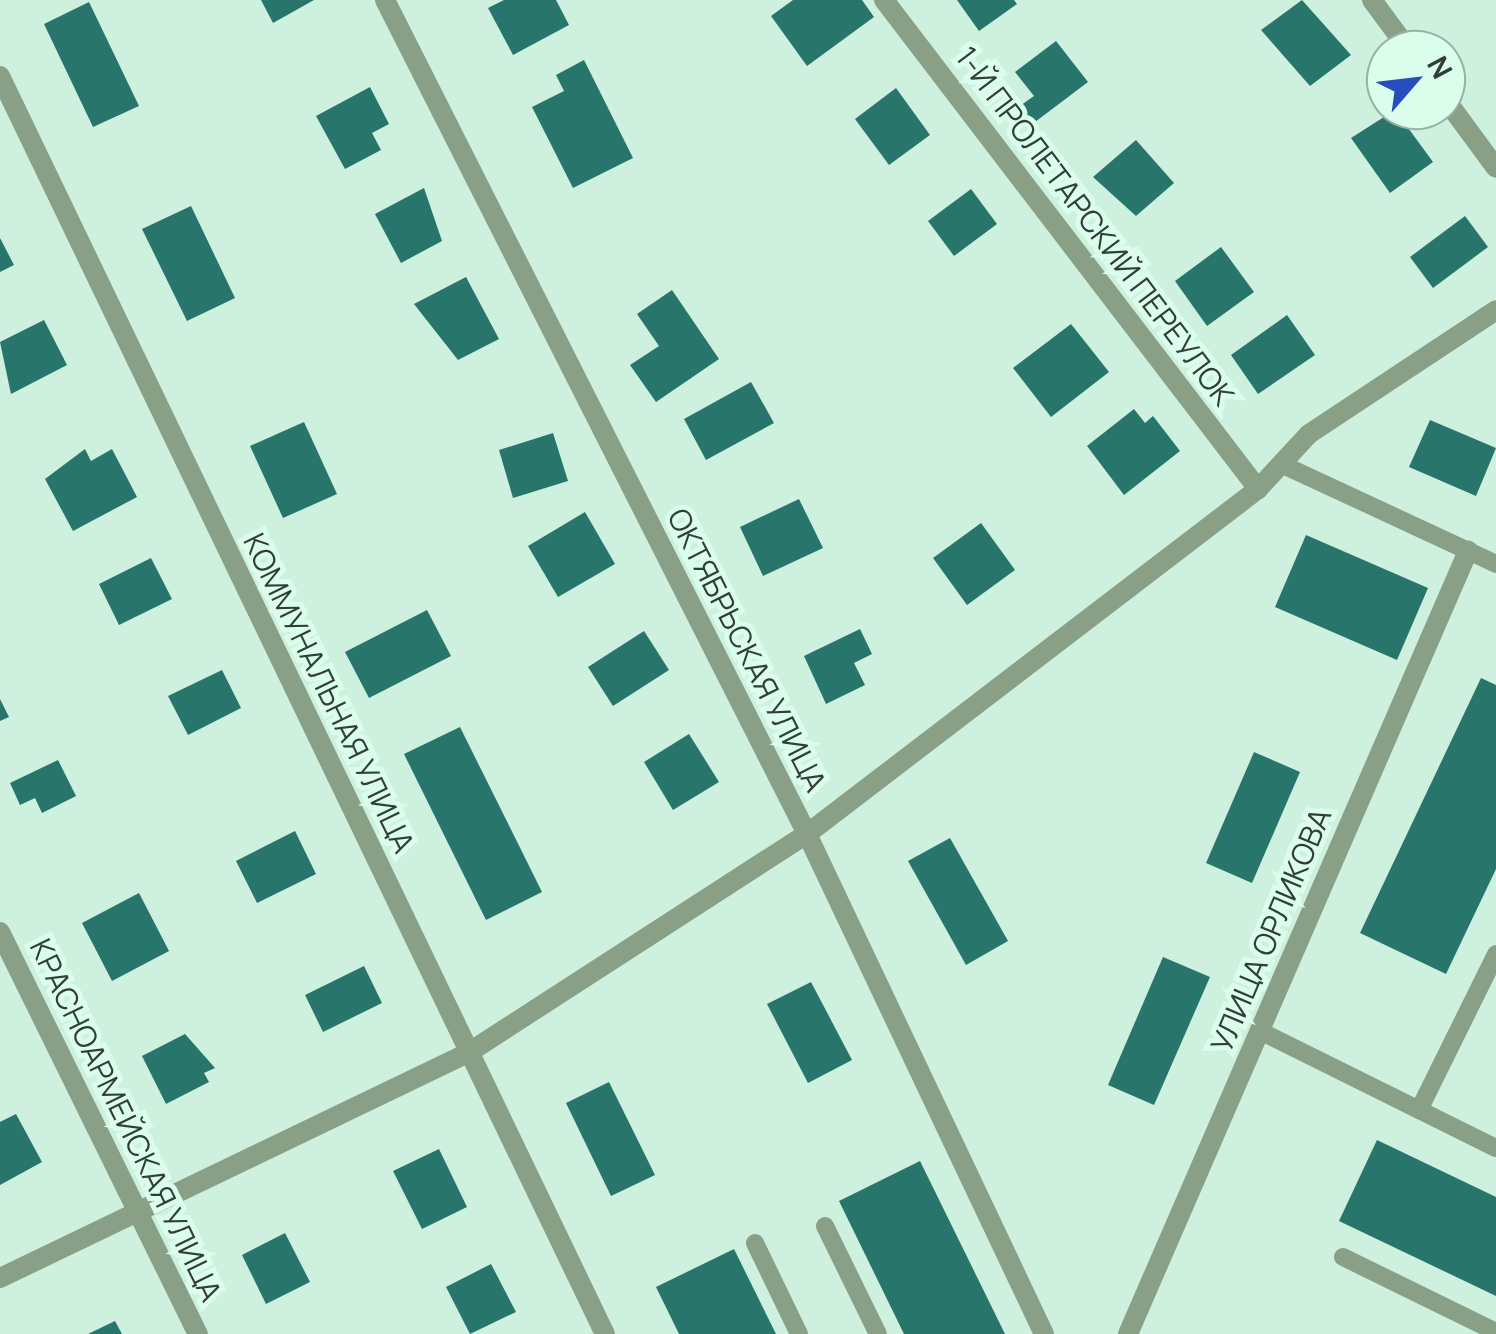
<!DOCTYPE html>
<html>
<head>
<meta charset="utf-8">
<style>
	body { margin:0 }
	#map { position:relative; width:1496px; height:1334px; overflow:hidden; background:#cef0de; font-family:Manrope,sans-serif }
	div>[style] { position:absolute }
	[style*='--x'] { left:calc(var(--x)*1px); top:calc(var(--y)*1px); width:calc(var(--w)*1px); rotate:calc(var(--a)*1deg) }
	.building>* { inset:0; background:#28756b }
	.lane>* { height:18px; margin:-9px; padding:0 9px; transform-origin:9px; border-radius:9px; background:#899f86 }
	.street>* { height:20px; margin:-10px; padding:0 10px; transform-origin:10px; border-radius:10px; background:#899f86 }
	span { translate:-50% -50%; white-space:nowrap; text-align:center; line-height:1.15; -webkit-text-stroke:10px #dbfdeb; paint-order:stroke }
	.street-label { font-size:30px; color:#313e37 }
	.north { position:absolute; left:1366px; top:30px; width:100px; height:100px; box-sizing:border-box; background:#dbfdeb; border:2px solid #97b1a3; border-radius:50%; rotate:62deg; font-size:28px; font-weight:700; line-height:40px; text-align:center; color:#313e37 }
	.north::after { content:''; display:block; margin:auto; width:35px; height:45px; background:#274ebc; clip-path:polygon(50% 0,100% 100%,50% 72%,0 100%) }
</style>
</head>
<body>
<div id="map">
	<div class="building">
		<i style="clip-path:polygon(261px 0,314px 0,273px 23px)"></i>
		<i style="clip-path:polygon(504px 0,556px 0,569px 25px,513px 55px,488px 8px)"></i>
		<i style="clip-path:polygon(793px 0,862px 0,874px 17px,807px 66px,771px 16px)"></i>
		<i style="clip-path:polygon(957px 0,1014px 0,1017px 4px,979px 31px)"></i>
		<i style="clip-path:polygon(1302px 0,1351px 55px,1310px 86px,1261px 30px)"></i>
		<i style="clip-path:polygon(89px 2px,139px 106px,93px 127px,44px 24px)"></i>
		<i style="clip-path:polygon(1056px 41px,1088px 82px,1031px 125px,1017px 108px,1034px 96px,1015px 72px)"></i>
		<i style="clip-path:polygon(584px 60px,633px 158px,573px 188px,532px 107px,564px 91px,556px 75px)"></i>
		<i style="clip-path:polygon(370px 87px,389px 124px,372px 133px,381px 150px,345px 169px,316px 116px)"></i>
		<i style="clip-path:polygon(896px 88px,930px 135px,889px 165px,855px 119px)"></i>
		<i style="clip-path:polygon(1395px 110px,1433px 162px,1390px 193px,1351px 138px)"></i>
		<i style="clip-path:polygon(1136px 140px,1174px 183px,1136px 216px,1093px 177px)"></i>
		<i style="clip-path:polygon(424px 188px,442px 241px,401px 263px,375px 214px)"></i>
		<i style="clip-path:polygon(971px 189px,997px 224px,954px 256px,928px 221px)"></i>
		<i style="clip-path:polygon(191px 206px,235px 298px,187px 321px,142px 229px)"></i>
		<i style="clip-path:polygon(1465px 216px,1488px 247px,1433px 288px,1410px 257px)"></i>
		<i style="clip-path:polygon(0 238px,14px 265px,0 272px)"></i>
		<i style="clip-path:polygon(1221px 247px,1254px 292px,1207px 326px,1175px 281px)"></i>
		<i style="clip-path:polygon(466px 277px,499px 339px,458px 360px,414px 304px)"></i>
		<i style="clip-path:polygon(672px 290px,719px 359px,656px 402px,630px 365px,659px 346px,637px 314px)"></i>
		<i style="clip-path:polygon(1287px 315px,1315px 355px,1258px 394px,1231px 355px)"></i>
		<i style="clip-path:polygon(44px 320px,67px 365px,11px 394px,0 342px)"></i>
		<i style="clip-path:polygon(1071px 324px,1109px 372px,1051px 417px,1013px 368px)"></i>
		<i style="clip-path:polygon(751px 382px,774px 423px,706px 460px,684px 419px)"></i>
		<i style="clip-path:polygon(1134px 409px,1145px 423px,1153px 416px,1180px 451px,1124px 495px,1087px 446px)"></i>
		<i style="clip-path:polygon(1430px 420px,1496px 448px,1476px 496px,1409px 467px)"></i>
		<i style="clip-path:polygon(304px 422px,337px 494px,283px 518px,250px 446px)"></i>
		<i style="clip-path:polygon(553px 433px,568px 481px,513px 498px,499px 450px)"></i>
		<i style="clip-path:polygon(85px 449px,91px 461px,112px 449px,137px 497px,73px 531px,45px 479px)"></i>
		<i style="clip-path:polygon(799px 499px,823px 548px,763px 576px,740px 527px)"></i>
		<i style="clip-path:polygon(585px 512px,615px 564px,558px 597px,528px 546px)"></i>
		<i style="clip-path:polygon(981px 523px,1015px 570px,967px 605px,933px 558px)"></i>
		<i style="clip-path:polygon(1306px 535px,1428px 588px,1397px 660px,1275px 607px)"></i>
		<i style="clip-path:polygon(151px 558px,172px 599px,119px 625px,99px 584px)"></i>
		<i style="clip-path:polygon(427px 610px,451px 656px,369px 698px,345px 652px)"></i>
		<i style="clip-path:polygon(860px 629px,872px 654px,854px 663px,865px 685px,826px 704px,804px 656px)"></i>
		<i style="clip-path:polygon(644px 631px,669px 670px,613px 706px,588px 667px)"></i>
		<i style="clip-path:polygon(222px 670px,241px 708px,188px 735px,168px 696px)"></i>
		<i style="clip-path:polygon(1481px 678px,1496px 685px,1496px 869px,1446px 974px,1360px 933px)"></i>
		<i style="clip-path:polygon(0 699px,9px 717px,0 721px)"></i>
		<i style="clip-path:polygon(460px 727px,542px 892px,486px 920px,404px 754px)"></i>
		<i style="clip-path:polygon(689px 734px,719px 782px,673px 810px,644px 762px)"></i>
		<i style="clip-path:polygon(1254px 752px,1300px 772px,1252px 883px,1206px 863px)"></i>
		<i style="clip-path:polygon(58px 760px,76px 796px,42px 813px,35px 798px,20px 805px,10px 783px)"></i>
		<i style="clip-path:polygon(295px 831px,316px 874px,257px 903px,236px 861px)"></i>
		<i style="clip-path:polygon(950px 838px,1008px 941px,966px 965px,908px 861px)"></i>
		<i style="clip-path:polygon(139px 893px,169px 951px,112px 981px,82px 923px)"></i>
		<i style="clip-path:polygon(1163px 957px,1210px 977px,1154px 1105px,1108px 1085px)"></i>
		<i style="clip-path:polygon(364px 966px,382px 1003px,323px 1032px,305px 995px)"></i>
		<i style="clip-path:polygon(811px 982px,852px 1060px,808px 1083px,767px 1004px)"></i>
		<i style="clip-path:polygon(185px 1034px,215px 1068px,204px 1073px,209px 1082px,166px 1104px,142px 1056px)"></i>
		<i style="clip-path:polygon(609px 1082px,655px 1175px,611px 1196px,566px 1103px)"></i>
		<i style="clip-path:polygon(16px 1114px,42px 1162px,0 1185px,0 1122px)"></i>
		<i style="clip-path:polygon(1377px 1140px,1496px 1197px,1496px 1296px,1339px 1221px)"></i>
		<i style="clip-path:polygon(439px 1149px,467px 1207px,422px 1229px,393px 1171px)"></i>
		<i style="clip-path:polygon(920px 1161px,1005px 1334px,904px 1334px,839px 1201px)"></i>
		<i style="clip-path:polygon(285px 1233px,310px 1282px,266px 1304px,242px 1255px)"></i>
		<i style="clip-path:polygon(734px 1249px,776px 1334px,679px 1334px,656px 1287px)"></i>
		<i style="clip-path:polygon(491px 1264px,516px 1312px,470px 1334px,446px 1287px)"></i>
		<i style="clip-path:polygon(115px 1321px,122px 1334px,88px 1334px)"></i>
	</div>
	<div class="lane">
		<i style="--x:1281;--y:464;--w:237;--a:24.9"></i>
		<i style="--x:1260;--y:1031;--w:263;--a:26.4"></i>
		<i style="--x:1419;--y:1110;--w:174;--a:-63.7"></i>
		<i style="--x:825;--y:1226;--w:120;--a:63.9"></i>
		<i style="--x:755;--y:1243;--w:101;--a:64.2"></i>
		<i style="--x:1343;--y:1257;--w:170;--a:26.1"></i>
	</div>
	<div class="street">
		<i style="--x:385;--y:0;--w:935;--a:63.16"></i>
		<i style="--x:807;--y:834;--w:553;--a:64.64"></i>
		<i style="--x:884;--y:0;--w:616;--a:52.59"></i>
		<i style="--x:1372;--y:0;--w:62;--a:53.5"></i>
		<i style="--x:0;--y:76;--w:1396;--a:64.32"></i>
		<i style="--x:1446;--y:100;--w:84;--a:53.7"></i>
		<i style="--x:0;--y:932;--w:448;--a:63.8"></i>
		<i style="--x:0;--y:1278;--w:519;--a:-25.68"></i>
		<i style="--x:468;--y:1053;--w:404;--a:-32.9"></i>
		<i style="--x:807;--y:834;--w:568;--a:-37.41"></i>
		<i style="--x:1258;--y:489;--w:75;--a:-47.2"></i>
		<i style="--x:1309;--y:434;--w:224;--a:-33.5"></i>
		<i style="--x:1128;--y:1334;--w:854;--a:-66.53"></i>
	</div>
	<div class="street-label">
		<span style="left:1095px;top:226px;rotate:53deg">1-Й ПРОЛЕТАРСКИЙ ПЕРЕУЛОК</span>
		<span style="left:747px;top:650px;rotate:63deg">ОКТЯБРЬСКАЯ УЛИЦА</span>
		<span style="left:329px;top:693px;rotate:64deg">КОММУНАЛЬНАЯ УЛИЦА</span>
		<span style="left:1271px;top:930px;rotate:-67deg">УЛИЦА ОРЛИКОВА</span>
		<span style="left:126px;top:1120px;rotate:64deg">КРАСНОАРМЕЙСКАЯ УЛИЦА</span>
	</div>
	<div class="north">N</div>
</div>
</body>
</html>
